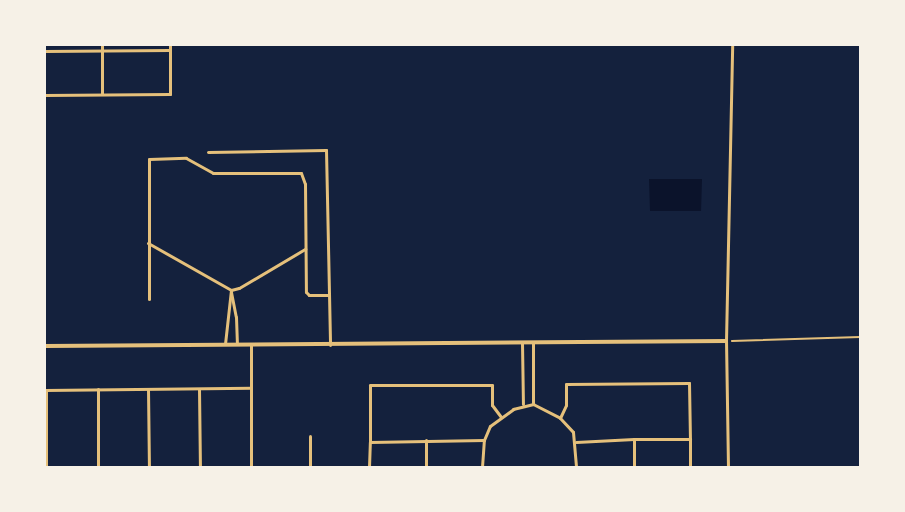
<!DOCTYPE html>
<html>
<head>
<meta charset="utf-8">
<style>
	body { margin:0 }
	#map { position:relative; width:905px; height:512px; overflow:hidden; background:#14213d; font-family:"Noto Sans",sans-serif }
	div>[style] { position:absolute }
	[style*='--x'] { left:calc(var(--x)*1px); top:calc(var(--y)*1px); width:calc(var(--w)*1px); rotate:calc(var(--a)*1deg) }
	.water>* { inset:0; background:#0b132b }
	.path>* { height:1.5px; margin:-0.75px; padding:0 0.75px; transform-origin:0.75px; border-radius:0.75px; background:#e5c07b }
	.minor>* { height:3px; margin:-1.5px; padding:0 1.5px; transform-origin:1.5px; border-radius:1.5px; background:#e5c07b }
	.tertiary>* { height:4px; margin:-2px; padding:0 2px; transform-origin:2px; border-radius:2px; background:#e5c07b }
	span { translate:-50% -50%; white-space:nowrap; text-align:center; line-height:1.15; -webkit-text-stroke:5px #f6f1e7; paint-order:stroke }
	.frame { position:absolute; inset:0; border:46px solid #f6f1e7; pointer-events:none }
</style>
</head>
<body>
<div id="map">
	<div class="water">
		<i style="clip-path:polygon(649px 179px,702px 179px,701px 211px,650px 211px)"></i>
	</div>
	<div class="path">
		<i style="--x:732;--y:341;--w:128;--a:-1.8"></i>
	</div>
	<div class="minor">
		<i style="--x:102;--y:45;--w:49;--a:90"></i>
		<i style="--x:45;--y:51;--w:124;--a:-0.5"></i>
		<i style="--x:45;--y:95;--w:125;--a:-0.5"></i>
		<i style="--x:170;--y:94;--w:49;--a:-90"></i>
		<i style="--x:208;--y:152;--w:118;--a:-1"></i>
		<i style="--x:326;--y:150;--w:195;--a:88.8"></i>
		<i style="--x:148;--y:243;--w:95;--a:29.5"></i>
		<i style="--x:231;--y:290;--w:8;--a:-14"></i>
		<i style="--x:239;--y:288;--w:77;--a:-30.6"></i>
		<i style="--x:231;--y:292;--w:25;--a:79"></i>
		<i style="--x:236;--y:317;--w:26;--a:88"></i>
		<i style="--x:149;--y:299;--w:140;--a:-90"></i>
		<i style="--x:149;--y:159;--w:37;--a:-2"></i>
		<i style="--x:186;--y:158;--w:31;--a:29"></i>
		<i style="--x:213;--y:173;--w:88;--a:0"></i>
		<i style="--x:301;--y:173;--w:12;--a:70"></i>
		<i style="--x:305;--y:184;--w:108;--a:89.5"></i>
		<i style="--x:306;--y:292;--w:4;--a:45"></i>
		<i style="--x:309;--y:295;--w:20;--a:0"></i>
		<i style="--x:522;--y:343;--w:61;--a:89.1"></i>
		<i style="--x:225;--y:344;--w:54;--a:-83.7"></i>
		<i style="--x:251;--y:344;--w:123;--a:90"></i>
		<i style="--x:98;--y:389;--w:78;--a:90"></i>
		<i style="--x:148;--y:389;--w:78;--a:89.3"></i>
		<i style="--x:199;--y:389;--w:78;--a:89.3"></i>
		<i style="--x:45;--y:390;--w:206;--a:-0.6"></i>
		<i style="--x:46;--y:390;--w:77;--a:90"></i>
		<i style="--x:533;--y:404;--w:61;--a:-90"></i>
		<i style="--x:560;--y:418;--w:14;--a:-65"></i>
		<i style="--x:566;--y:405;--w:21;--a:-90"></i>
		<i style="--x:566;--y:384;--w:123;--a:-0.5"></i>
		<i style="--x:689;--y:383;--w:56;--a:89"></i>
		<i style="--x:310;--y:436;--w:31;--a:90"></i>
		<i style="--x:634;--y:439;--w:56;--a:0"></i>
		<i style="--x:690;--y:439;--w:28;--a:90"></i>
		<i style="--x:426;--y:440;--w:27;--a:90"></i>
		<i style="--x:484;--y:440;--w:114;--a:179"></i>
		<i style="--x:370;--y:442;--w:57;--a:-90"></i>
		<i style="--x:370;--y:385;--w:122;--a:0"></i>
		<i style="--x:492;--y:385;--w:20;--a:90"></i>
		<i style="--x:492;--y:405;--w:15;--a:53"></i>
		<i style="--x:576;--y:442;--w:58;--a:-3"></i>
		<i style="--x:634;--y:439;--w:28;--a:90"></i>
		<i style="--x:369;--y:467;--w:25;--a:-88"></i>
		<i style="--x:482;--y:467;--w:27;--a:-86"></i>
		<i style="--x:484;--y:440;--w:15;--a:-67"></i>
		<i style="--x:490;--y:426;--w:29;--a:-36"></i>
		<i style="--x:513;--y:409;--w:21;--a:-14"></i>
		<i style="--x:533;--y:404;--w:30;--a:27"></i>
		<i style="--x:560;--y:418;--w:19;--a:47"></i>
		<i style="--x:573;--y:432;--w:35;--a:85"></i>
		<i style="--x:728;--y:467;--w:126;--a:-90.9"></i>
		<i style="--x:726;--y:341;--w:296;--a:-88.8"></i>
	</div>
	<div class="tertiary">
		<i style="--x:45;--y:346;--w:681;--a:-0.42"></i>
	</div>
	<div class="frame"></div>
</div>
</body>
</html>
